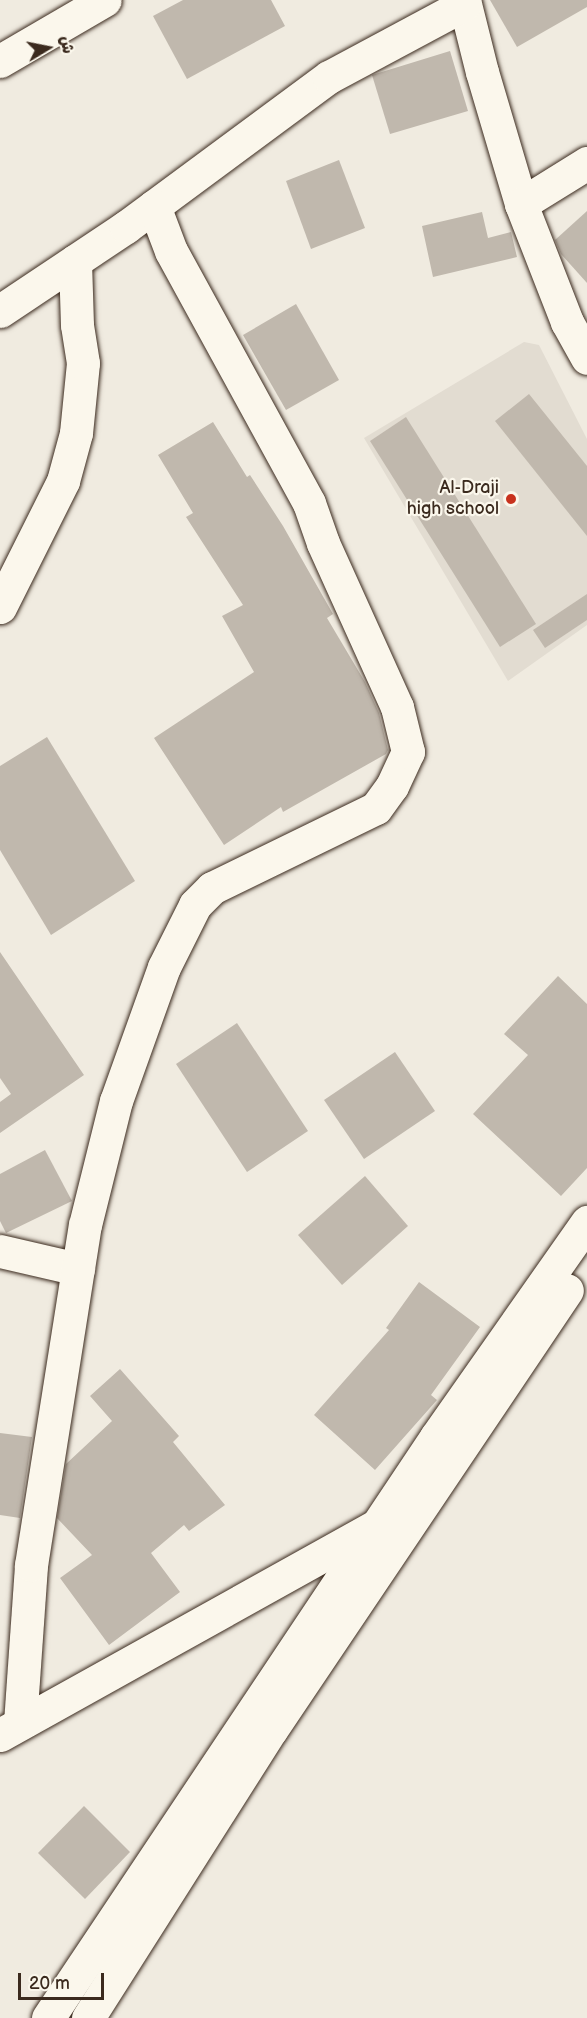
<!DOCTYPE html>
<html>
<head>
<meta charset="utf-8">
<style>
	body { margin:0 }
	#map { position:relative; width:587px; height:2018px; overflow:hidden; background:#f0ebe0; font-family:"Balsamiq Sans","Playpen Sans Arabic",sans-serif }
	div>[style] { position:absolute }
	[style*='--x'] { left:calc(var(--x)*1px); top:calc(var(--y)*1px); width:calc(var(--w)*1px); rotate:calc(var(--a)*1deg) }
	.built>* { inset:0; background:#e2dcd1 }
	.building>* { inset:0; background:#c0b8ad }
	.roads { filter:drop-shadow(0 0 2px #3b2a1e) drop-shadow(0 0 2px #3b2a1e) }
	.minor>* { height:33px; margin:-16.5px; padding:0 16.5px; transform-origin:16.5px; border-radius:16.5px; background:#fbf7ec }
	.major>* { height:33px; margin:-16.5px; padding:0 16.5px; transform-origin:16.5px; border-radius:16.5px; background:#fbf7ec }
	.dots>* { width:16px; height:16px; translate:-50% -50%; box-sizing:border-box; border:3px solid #fbf7ec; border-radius:50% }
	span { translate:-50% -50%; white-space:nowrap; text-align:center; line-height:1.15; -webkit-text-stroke:4.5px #fbf7ec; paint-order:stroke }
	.poi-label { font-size:18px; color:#3b2a1e }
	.right { translate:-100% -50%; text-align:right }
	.north { position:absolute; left:18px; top:18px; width:60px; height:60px; -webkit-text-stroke:4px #fbf7ec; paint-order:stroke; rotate:80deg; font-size:16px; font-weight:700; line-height:24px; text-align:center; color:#3b2a1e }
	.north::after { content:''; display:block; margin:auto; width:21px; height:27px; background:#3b2a1e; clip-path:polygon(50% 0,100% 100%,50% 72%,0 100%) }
	.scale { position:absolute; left:18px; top:1973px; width:86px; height:27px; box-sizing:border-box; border:3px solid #3b2a1e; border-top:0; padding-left:8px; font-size:18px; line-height:21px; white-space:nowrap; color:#3b2a1e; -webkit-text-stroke:4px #fbf7ec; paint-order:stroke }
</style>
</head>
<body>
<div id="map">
	<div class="built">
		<i style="clip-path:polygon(524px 342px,539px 345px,587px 439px,587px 625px,508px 681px,364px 438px)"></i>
	</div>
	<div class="building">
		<i style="clip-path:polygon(183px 0,271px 0,285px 26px,187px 79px,153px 16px)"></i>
		<i style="clip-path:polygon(490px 0,587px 0,587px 7px,517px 47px)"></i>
		<i style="clip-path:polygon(450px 51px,468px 111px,390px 134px,372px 75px)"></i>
		<i style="clip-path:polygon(339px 160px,365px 228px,311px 249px,286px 181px)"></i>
		<i style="clip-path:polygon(587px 211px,587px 283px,561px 254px,555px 240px)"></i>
		<i style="clip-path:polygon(482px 212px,488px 238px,511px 232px,517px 257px,433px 277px,422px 226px)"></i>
		<i style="clip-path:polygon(296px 304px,339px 380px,286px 410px,243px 335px)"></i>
		<i style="clip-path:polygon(529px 394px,587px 466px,587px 536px,495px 421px)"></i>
		<i style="clip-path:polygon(406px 417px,536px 624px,500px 647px,370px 441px)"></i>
		<i style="clip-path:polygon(213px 422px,247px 477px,250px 475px,283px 526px,333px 614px,327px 618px,365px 682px,379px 713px,388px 750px,386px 754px,283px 812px,281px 807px,224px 845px,154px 738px,254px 672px,222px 616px,243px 605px,186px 517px,193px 513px,158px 455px)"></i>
		<i style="clip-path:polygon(587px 594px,587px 620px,545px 648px,533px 630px)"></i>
		<i style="clip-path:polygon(47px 737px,135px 881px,51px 935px,0 850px,0 766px)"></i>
		<i style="clip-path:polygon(0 952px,84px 1075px,0 1133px,0 1102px,11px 1094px,0 1078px)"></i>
		<i style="clip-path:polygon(558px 976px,587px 1004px,587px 1168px,561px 1196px,473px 1114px,528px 1055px,504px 1034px)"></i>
		<i style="clip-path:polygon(237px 1023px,308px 1131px,247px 1172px,176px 1064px)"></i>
		<i style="clip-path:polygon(395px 1052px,435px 1111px,364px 1159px,324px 1100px)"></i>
		<i style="clip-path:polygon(45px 1150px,72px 1201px,6px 1233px,0 1221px,0 1174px)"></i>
		<i style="clip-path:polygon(365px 1176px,408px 1226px,342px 1285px,298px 1235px)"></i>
		<i style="clip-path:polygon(419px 1282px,480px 1327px,431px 1395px,437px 1400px,375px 1470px,314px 1415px,389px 1330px,386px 1328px)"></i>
		<i style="clip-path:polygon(120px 1369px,179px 1436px,173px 1442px,225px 1505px,189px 1531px,184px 1525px,151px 1553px,180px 1592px,109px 1645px,60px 1578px,92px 1555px,57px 1518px,66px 1464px,112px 1421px,90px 1396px)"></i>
		<i style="clip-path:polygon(0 1433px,32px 1437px,20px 1518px,0 1515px)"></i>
		<i style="clip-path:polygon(84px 1806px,130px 1852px,85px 1899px,38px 1853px)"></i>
	</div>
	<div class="roads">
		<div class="minor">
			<i style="--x:464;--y:0;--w:74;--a:76"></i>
			<i style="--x:482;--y:72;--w:138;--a:73.5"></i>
			<i style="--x:521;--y:204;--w:127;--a:68.7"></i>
			<i style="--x:567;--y:322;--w:41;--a:60.9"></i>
			<i style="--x:0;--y:61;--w:121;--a:-30.2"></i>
			<i style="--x:521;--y:204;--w:78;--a:-31.8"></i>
			<i style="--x:0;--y:311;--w:151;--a:-33.7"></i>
			<i style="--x:126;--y:227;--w:252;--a:-36.5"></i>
			<i style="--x:329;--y:77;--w:154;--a:-28.2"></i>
			<i style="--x:0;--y:607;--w:141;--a:-63.4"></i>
			<i style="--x:63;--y:481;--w:50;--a:-74.8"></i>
			<i style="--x:76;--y:433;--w:70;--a:-84.3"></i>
			<i style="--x:83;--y:363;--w:38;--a:-99"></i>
			<i style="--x:77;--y:325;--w:64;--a:-91.8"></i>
			<i style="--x:0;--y:1251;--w:80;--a:13"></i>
			<i style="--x:20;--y:1723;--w:158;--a:-86"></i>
			<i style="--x:31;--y:1565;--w:344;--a:-81"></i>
			<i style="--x:85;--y:1225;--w:128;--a:-76"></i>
			<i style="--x:116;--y:1101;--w:142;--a:-70.3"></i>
			<i style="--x:164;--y:967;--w:69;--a:-63.4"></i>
			<i style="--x:195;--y:905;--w:24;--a:-45"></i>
			<i style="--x:212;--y:888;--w:182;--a:-26"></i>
			<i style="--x:376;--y:808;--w:27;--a:-54"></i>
			<i style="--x:392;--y:786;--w:38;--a:-65"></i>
			<i style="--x:408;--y:752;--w:46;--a:-103.7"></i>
			<i style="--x:397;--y:707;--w:180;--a:-114.3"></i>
			<i style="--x:323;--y:543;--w:42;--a:-109.3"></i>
			<i style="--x:309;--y:503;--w:287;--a:-118.7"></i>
			<i style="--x:171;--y:251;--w:48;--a:-110.7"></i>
			<i style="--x:0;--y:1735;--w:430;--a:-29.1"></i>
		</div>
		<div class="major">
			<i style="--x:48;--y:2018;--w:699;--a:-56.26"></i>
			<i style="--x:436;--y:1437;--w:263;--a:-54.9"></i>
			<i style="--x:88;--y:2018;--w:341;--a:-57.6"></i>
			<i style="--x:271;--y:1730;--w:530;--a:-56.07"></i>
		</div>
	</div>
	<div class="dots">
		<i style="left:511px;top:499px;background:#c8321e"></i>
	</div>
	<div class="poi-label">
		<span class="right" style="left:499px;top:499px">Al-Draji<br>high school</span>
	</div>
	<div class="north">ش</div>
	<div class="scale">20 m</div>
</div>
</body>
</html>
